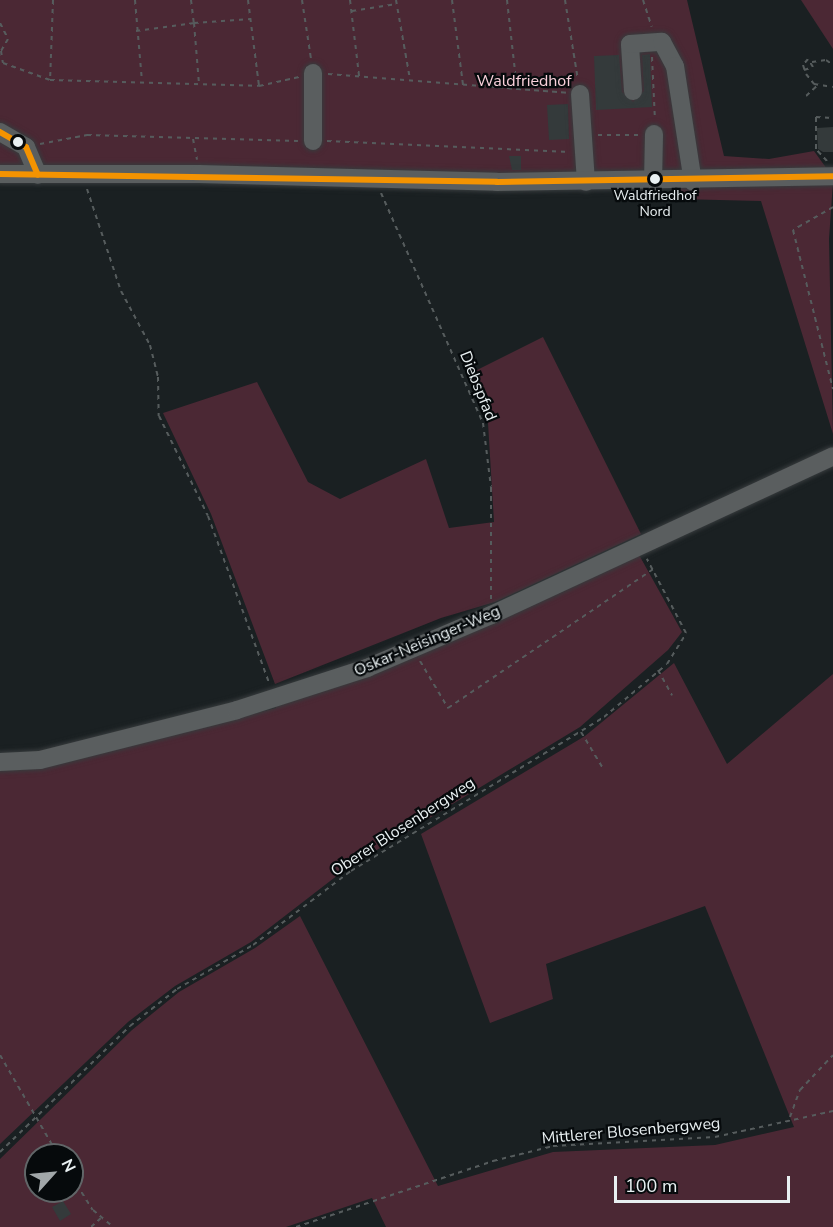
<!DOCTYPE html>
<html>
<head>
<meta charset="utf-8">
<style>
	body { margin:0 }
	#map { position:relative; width:833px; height:1227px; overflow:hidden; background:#1a2022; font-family:"Nunito Sans",sans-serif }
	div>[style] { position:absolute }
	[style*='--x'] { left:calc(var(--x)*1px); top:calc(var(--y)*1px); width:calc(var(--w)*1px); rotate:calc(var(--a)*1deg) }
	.green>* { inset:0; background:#4b2834 }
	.building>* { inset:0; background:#343a3b }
	.path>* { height:2px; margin-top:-1px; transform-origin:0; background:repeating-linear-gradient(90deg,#565c5d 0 4.5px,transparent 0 9px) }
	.roads { filter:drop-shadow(0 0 2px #373b3d) drop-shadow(0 0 2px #373b3d) }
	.minor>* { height:18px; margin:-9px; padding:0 9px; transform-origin:9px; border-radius:9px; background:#5a5e5f }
	.bus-1>* { height:6px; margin:-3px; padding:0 3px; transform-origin:3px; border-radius:3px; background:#f49301 }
	.dots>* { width:16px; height:16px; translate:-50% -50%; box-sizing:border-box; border:3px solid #060a0c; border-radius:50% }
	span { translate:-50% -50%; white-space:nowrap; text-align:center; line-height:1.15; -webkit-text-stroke:4.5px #060a0c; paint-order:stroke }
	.bus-label { font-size:14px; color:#e9f0f2 }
	.park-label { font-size:16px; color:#fad1db }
	.street-label { font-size:16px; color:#e9f0f2 }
	.north { position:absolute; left:24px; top:1143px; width:60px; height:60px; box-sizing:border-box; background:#060a0c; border:2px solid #616668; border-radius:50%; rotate:63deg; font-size:16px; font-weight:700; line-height:24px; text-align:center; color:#e9f0f2 }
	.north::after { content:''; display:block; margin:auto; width:21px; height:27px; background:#a1a7a9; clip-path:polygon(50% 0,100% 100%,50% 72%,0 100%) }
	.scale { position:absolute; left:614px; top:1176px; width:176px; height:27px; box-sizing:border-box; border:3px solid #e9f0f2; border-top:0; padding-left:8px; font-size:18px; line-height:21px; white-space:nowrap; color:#e9f0f2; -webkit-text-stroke:4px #060a0c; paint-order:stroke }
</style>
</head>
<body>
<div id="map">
	<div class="green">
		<i style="clip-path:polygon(0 0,687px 0,724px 156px,769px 159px,814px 151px,827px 169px,524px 174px,0 165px)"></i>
		<i style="clip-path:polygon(801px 0,833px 0,833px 49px)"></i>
		<i style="clip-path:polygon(833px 182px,829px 239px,833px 434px,761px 201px,677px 199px,679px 187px)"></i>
		<i style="clip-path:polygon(543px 337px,641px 534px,495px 602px,441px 618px,275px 684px,211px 514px,163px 413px,257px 382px,308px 482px,340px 499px,426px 459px,449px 528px,494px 522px,488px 423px,467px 375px)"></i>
		<i style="clip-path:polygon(638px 553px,682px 632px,668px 650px,580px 727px,347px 868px,251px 942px,175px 986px,128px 1022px,0 1144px,0 767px,73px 759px,276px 708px,273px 702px)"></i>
		<i style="clip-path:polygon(evenodd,674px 663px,727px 764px,833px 674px,833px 1227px,386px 1227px,372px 1198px,286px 1227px,0 1227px,0 1159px,132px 1030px,179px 992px,255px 948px,300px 916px,438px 1186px,553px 1152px,715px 1145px,794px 1127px,705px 906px,546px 964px,553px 999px,490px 1023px,421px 834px,585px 736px,674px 663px,36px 1155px,72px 1155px,72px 1191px,36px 1191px,36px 1155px)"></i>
	</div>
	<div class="building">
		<i style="clip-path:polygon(650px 54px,652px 107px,596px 110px,594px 56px,619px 55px,622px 92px,633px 102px,644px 91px,642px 55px)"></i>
		<i style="clip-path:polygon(568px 104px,569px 139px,549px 140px,547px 105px)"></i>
		<i style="clip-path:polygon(833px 127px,833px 152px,823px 152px,818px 149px,817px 128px)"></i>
		<i style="clip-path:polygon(509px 156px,521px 156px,521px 170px,512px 170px)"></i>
		<i style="clip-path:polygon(63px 1201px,71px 1214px,60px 1221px,52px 1207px)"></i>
	</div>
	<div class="path">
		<i style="--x:53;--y:0;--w:80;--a:92.1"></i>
		<i style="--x:50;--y:80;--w:209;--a:1.6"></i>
		<i style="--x:259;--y:86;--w:41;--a:-12.7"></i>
		<i style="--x:135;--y:0;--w:81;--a:85.1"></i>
		<i style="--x:191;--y:0;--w:23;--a:83"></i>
		<i style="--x:194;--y:23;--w:57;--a:-4"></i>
		<i style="--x:248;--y:0;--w:87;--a:82.7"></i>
		<i style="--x:302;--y:0;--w:60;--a:81.3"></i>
		<i style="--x:350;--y:0;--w:77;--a:83.2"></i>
		<i style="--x:396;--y:0;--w:80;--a:80"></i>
		<i style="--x:452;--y:0;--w:86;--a:82.6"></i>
		<i style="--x:507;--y:0;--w:90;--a:83.6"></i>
		<i style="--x:565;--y:0;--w:81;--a:80.8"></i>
		<i style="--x:643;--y:0;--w:28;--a:72"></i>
		<i style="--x:352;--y:11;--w:45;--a:-9"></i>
		<i style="--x:0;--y:23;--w:18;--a:63"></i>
		<i style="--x:8;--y:39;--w:14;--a:120"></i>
		<i style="--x:1;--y:51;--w:12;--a:81"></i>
		<i style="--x:3;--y:63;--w:50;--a:19.9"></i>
		<i style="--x:136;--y:31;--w:59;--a:-7.9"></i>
		<i style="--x:194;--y:23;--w:61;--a:85.3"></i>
		<i style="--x:652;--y:57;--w:63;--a:87.3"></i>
		<i style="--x:812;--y:62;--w:14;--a:-8"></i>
		<i style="--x:826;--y:60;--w:9;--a:36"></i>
		<i style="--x:804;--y:70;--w:9;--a:-18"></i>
		<i style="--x:813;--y:67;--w:9;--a:-122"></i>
		<i style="--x:808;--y:59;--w:8;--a:130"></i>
		<i style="--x:803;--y:65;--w:9;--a:72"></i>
		<i style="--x:806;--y:74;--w:13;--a:51"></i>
		<i style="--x:814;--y:84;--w:19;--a:9"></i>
		<i style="--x:328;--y:74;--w:240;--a:4.5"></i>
		<i style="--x:806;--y:96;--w:18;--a:-43"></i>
		<i style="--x:598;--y:135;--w:42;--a:0"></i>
		<i style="--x:193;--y:139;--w:21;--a:79"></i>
		<i style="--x:327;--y:141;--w:243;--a:2.6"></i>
		<i style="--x:40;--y:144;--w:48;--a:-10.8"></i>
		<i style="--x:87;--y:135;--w:211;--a:1.6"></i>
		<i style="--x:827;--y:161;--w:16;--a:-133"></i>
		<i style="--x:816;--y:149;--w:32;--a:-90"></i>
		<i style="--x:816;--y:117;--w:16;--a:4"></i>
		<i style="--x:87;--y:189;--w:108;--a:71.6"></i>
		<i style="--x:121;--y:291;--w:61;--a:61.8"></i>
		<i style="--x:150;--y:345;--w:33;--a:76"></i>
		<i style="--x:158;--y:377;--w:39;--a:89"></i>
		<i style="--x:159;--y:416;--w:111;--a:63.9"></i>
		<i style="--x:208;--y:516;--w:178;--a:69.9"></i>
		<i style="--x:381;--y:193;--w:252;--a:66.1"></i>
		<i style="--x:483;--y:423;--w:64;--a:82.9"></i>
		<i style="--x:491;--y:487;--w:113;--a:90"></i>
		<i style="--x:833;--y:207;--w:46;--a:150.1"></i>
		<i style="--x:793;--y:230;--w:164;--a:75.9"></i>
		<i style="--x:420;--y:661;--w:55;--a:59.2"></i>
		<i style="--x:448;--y:708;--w:248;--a:-34.1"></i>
		<i style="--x:658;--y:670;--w:29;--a:61"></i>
		<i style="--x:581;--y:732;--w:44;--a:58.8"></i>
		<i style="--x:0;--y:1055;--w:116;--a:59.9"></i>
		<i style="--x:790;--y:1117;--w:29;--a:-70"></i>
		<i style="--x:800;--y:1090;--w:48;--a:-46.7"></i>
		<i style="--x:0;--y:1152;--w:181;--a:-44.1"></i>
		<i style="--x:130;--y:1026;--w:60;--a:-38.2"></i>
		<i style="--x:177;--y:989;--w:88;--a:-30.1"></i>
		<i style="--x:253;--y:945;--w:123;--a:-37.1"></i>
		<i style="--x:351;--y:871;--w:296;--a:-31.3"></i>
		<i style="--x:604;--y:717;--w:82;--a:-40.1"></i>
		<i style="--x:667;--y:664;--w:36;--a:-58"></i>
		<i style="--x:686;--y:633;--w:84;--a:-117.8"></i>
		<i style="--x:72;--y:1177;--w:39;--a:58"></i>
		<i style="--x:93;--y:1210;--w:26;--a:40"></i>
		<i style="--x:91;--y:1227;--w:13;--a:-42"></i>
		<i style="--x:296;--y:1227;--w:208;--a:-18.5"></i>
		<i style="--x:493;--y:1161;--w:62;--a:-14"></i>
		<i style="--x:553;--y:1146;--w:162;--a:-3.2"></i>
		<i style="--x:715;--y:1137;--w:121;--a:-12.4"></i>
	</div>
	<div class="roads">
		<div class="minor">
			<i style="--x:313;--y:73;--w:68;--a:90"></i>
			<i style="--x:633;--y:91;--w:47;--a:-93.7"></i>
			<i style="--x:630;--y:44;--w:32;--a:-4"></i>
			<i style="--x:662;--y:42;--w:27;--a:62"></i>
			<i style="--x:675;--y:66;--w:117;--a:81.2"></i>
			<i style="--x:580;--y:94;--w:88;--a:86.1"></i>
			<i style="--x:0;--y:132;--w:30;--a:30"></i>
			<i style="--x:26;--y:147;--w:30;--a:67"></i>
			<i style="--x:0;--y:174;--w:199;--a:0"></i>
			<i style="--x:199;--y:174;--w:298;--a:1.5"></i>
			<i style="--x:497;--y:182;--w:336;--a:-1"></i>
			<i style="--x:653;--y:182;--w:48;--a:-88.8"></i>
			<i style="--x:0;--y:762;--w:40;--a:-2.9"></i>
			<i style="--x:40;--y:760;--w:203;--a:-14.2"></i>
			<i style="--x:237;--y:710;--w:137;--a:-17.9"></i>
			<i style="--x:367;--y:668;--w:135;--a:-23.1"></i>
			<i style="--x:491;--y:615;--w:377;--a:-24.9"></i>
		</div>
	</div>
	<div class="bus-1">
		<i style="--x:0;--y:132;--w:30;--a:30"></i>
		<i style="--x:26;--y:147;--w:30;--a:67"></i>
		<i style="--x:0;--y:174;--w:497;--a:0.9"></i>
		<i style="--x:497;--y:182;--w:336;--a:-1"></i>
	</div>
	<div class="dots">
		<i style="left:18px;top:142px;background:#e9f0f2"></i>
		<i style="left:655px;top:179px;background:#e9f0f2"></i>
	</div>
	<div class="bus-label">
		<span style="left:655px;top:204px">Waldfriedhof<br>Nord</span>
	</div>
	<div class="park-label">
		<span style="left:524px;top:81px">Waldfriedhof</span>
	</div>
	<div class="street-label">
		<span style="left:478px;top:386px;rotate:68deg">Diebspfad</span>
		<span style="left:427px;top:641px;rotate:-23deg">Oskar-Neisinger-Weg</span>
		<span style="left:403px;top:827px;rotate:-33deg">Oberer Blosenbergweg</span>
		<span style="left:631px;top:1131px;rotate:-5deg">Mittlerer Blosenbergweg</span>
	</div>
	<div class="north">N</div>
	<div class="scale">100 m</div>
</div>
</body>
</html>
